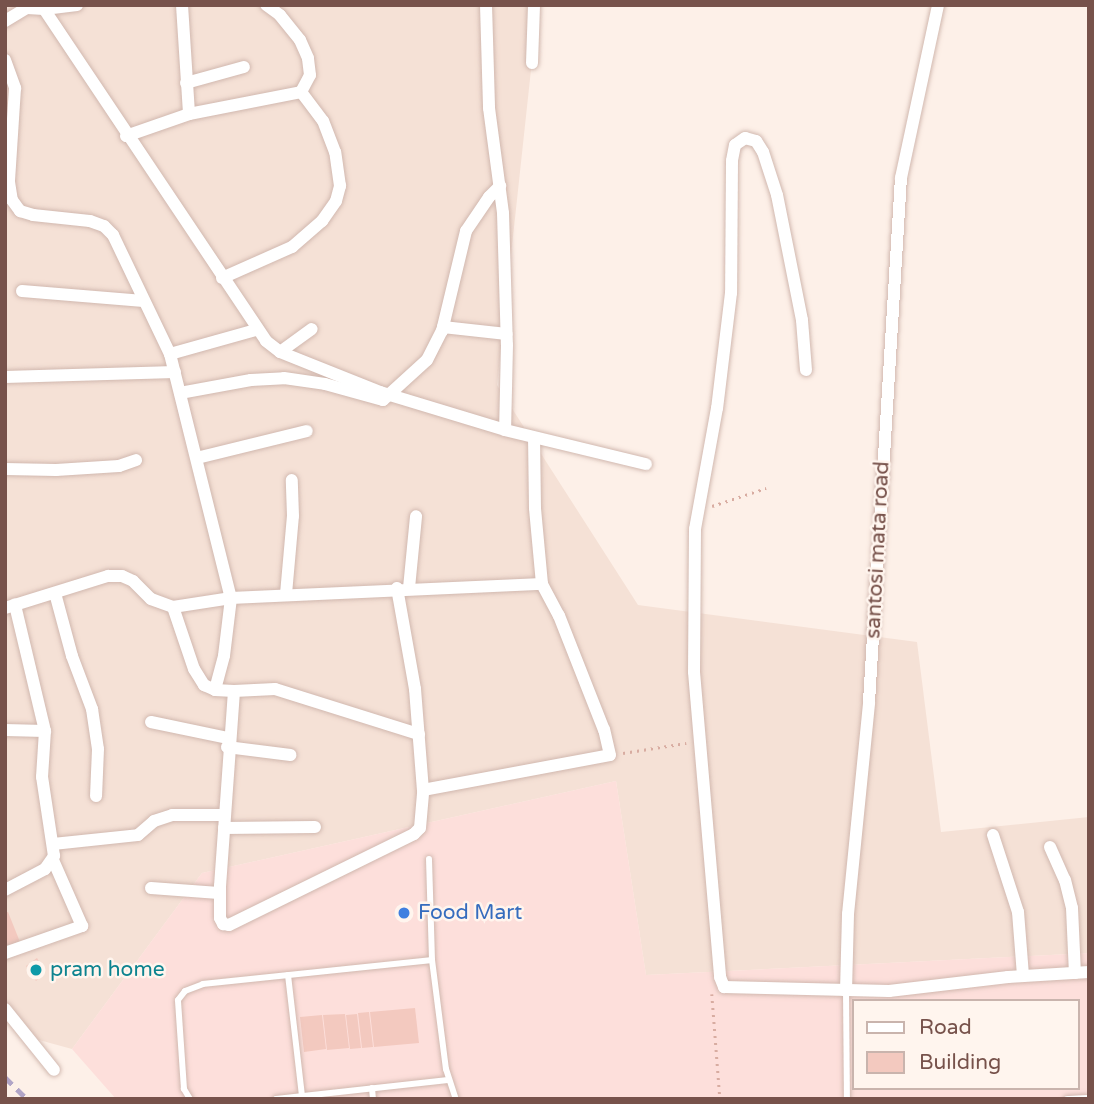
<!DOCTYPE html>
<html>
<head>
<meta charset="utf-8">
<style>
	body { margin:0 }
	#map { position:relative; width:1094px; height:1104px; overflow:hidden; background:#fdf0e8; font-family:"Varela Round",sans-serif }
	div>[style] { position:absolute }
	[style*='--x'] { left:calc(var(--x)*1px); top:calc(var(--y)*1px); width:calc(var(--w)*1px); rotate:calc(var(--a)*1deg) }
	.residential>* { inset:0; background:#f5e1d6 }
	.commercial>* { inset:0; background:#fddfdb }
	.building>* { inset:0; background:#f3c9bf }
	.path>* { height:2.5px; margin-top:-1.25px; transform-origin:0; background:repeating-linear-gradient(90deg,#d8aca1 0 2px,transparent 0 7px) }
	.roads { filter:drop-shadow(0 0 2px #d1b8af) drop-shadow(0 0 2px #d1b8af) }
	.lane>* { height:6px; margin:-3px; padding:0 3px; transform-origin:3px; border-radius:3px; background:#fff }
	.street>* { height:12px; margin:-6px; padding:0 6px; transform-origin:6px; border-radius:6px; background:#fff }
	.rail>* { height:4.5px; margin-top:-2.25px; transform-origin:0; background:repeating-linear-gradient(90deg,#b1a5c7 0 10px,transparent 0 17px) }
	.dots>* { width:19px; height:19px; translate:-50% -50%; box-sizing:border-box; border:4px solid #fff5ee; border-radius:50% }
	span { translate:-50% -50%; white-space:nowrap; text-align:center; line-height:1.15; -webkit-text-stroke:5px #fff5ee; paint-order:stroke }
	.street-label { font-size:21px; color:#77524b }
	.shop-label { font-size:21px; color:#366cbe }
	.left { translate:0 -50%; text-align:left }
	.culture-label { font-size:21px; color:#0d838f }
	.frame { position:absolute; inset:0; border:7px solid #77524b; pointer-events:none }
	.legend { position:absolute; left:852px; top:999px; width:228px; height:91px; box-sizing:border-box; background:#fff5ee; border:2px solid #c9b4ad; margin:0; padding:9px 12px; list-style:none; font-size:21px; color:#77524b }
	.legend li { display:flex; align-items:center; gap:14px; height:35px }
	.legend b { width:35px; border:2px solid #c9b4ad }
</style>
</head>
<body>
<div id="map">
	<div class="residential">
		<i style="clip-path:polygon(5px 5px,538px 5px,497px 385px,638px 605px,917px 642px,941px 832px,1089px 817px,1089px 953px,646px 975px,616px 781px,202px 873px,72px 1049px,17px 1034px,5px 1016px)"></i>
	</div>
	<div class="commercial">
		<i style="clip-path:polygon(evenodd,616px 781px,646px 975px,1089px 953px,1089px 1099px,116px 1099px,72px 1049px,202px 873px,616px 781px,854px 1001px,1078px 1001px,1078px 1088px,854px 1088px,854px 1001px)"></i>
	</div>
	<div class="building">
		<i style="clip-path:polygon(8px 912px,20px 942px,5px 946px,5px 913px)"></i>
		<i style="clip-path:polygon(37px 958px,45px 973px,36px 981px,26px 966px)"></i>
		<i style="clip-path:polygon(415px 1008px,419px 1043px,374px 1047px,370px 1012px)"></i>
		<i style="clip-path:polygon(369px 1012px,373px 1047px,362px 1048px,358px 1013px)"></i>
		<i style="clip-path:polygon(345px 1014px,349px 1048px,327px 1050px,323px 1015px)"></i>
		<i style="clip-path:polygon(357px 1014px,361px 1048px,350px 1049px,346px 1015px)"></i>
		<i style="clip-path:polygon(322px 1015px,326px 1049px,304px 1052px,300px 1017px)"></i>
	</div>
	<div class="path">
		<i style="--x:712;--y:506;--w:57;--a:-18.4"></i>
		<i style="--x:623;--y:753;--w:64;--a:-9"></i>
		<i style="--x:712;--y:994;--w:105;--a:85.6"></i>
	</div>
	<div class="roads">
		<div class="lane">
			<i style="--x:429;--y:859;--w:101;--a:88.3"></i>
			<i style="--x:432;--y:960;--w:110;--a:82.7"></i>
			<i style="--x:446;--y:1069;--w:32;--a:72"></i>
			<i style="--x:288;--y:975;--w:122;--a:83.4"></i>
			<i style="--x:846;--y:991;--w:108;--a:89.5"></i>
			<i style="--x:372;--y:1088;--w:11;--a:85"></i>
			<i style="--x:190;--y:1099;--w:12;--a:-121"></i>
			<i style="--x:184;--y:1089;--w:89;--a:-93.9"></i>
			<i style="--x:178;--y:1000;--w:11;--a:-52"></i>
			<i style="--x:185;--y:991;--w:19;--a:-21"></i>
			<i style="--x:203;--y:984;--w:230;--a:-6"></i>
			<i style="--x:276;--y:1099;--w:173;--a:-6.3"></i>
			<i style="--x:1067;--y:1099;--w:22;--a:-3"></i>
		</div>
		<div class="street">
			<i style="--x:77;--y:5;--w:33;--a:173"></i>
			<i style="--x:44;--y:9;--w:399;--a:56.2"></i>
			<i style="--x:266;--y:341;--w:18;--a:38"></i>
			<i style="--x:280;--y:352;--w:108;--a:21.8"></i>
			<i style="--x:380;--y:392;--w:131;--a:16.9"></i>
			<i style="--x:505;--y:430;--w:145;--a:13.6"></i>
			<i style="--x:182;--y:5;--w:109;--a:86.3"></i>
			<i style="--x:486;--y:5;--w:103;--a:88.3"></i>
			<i style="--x:489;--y:108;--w:106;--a:82.4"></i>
			<i style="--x:503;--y:213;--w:132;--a:88.3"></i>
			<i style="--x:507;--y:345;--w:85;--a:91.3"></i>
			<i style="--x:5;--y:21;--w:26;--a:-31"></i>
			<i style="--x:27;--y:8;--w:17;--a:3"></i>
			<i style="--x:5;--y:60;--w:30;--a:70"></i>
			<i style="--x:15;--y:88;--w:94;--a:93.7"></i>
			<i style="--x:9;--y:182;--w:18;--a:81"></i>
			<i style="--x:12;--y:200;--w:14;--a:54"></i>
			<i style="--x:20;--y:211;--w:14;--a:17"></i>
			<i style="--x:33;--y:215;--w:57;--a:6"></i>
			<i style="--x:90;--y:221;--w:15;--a:20"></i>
			<i style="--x:104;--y:226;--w:13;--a:45"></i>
			<i style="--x:113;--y:235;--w:132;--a:64.4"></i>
			<i style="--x:170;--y:354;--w:252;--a:76"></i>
			<i style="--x:231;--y:598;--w:311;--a:-2.6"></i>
			<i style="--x:542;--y:584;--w:76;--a:-95.3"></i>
			<i style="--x:535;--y:508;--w:70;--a:-90.8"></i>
			<i style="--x:532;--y:63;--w:58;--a:-88"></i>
			<i style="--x:186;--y:83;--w:60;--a:-15.4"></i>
			<i style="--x:126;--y:136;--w:67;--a:-19.2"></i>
			<i style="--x:189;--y:114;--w:114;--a:-11.1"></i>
			<i style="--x:301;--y:92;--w:19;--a:-62"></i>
			<i style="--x:310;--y:75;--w:17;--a:-97"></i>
			<i style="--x:308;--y:58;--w:20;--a:-114"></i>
			<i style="--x:300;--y:40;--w:32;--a:-129"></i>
			<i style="--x:280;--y:15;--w:17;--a:-144"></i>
			<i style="--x:222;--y:278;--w:77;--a:-23.9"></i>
			<i style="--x:292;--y:247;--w:40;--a:-41"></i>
			<i style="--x:322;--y:221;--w:24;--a:-55"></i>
			<i style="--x:336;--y:201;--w:16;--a:-75"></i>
			<i style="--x:340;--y:186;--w:34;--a:-98"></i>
			<i style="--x:335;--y:152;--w:33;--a:-111"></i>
			<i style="--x:323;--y:121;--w:36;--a:-127"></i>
			<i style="--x:22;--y:291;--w:122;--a:4.7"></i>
			<i style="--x:443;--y:327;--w:64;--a:6.2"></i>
			<i style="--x:280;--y:352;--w:39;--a:-36"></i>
			<i style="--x:170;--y:354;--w:89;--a:-15.6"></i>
			<i style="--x:806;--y:370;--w:50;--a:-94.6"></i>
			<i style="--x:802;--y:320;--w:127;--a:-101.3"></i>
			<i style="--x:777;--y:195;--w:45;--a:-108"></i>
			<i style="--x:763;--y:152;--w:13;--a:-122"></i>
			<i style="--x:756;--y:141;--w:11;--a:-165"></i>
			<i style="--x:745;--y:138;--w:12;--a:145"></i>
			<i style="--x:735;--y:145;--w:16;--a:101"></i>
			<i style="--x:732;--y:161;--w:132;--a:90.4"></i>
			<i style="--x:731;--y:293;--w:116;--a:96.9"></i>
			<i style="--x:717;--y:408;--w:123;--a:100.3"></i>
			<i style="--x:695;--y:529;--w:143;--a:90.4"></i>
			<i style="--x:694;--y:672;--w:306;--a:85.1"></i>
			<i style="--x:720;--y:977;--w:11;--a:68"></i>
			<i style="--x:724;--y:987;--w:165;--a:1.4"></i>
			<i style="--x:889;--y:991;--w:120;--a:-6.7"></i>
			<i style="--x:1008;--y:977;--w:81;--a:-3.5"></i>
			<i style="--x:5;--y:377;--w:170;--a:-1.7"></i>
			<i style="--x:180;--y:393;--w:72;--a:-10.4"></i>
			<i style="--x:251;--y:380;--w:33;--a:-3"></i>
			<i style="--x:284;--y:378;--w:41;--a:8.3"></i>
			<i style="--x:325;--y:384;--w:60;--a:15.4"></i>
			<i style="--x:383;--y:400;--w:59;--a:-42.3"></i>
			<i style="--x:427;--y:360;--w:33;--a:-63"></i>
			<i style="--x:442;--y:331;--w:103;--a:-76.5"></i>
			<i style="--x:466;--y:231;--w:41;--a:-55.9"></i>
			<i style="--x:489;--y:197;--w:16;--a:-45"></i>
			<i style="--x:197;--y:458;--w:113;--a:-13.8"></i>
			<i style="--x:5;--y:469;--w:51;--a:1.1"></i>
			<i style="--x:56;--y:470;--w:63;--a:-3.6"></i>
			<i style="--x:119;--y:466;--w:18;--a:-19"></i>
			<i style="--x:397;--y:588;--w:103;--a:79.9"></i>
			<i style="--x:415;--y:689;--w:101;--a:85.5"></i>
			<i style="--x:423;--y:790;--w:190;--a:-10.6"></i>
			<i style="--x:610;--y:755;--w:26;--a:-103"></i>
			<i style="--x:604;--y:730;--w:123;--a:-111.5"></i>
			<i style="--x:559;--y:616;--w:36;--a:-118"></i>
			<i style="--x:409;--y:588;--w:72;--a:-84.4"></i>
			<i style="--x:55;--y:593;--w:65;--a:74.9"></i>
			<i style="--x:72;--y:656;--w:57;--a:69.3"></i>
			<i style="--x:92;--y:709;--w:40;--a:81.5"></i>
			<i style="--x:98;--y:749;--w:47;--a:92.4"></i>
			<i style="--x:286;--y:594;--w:78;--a:-84.9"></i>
			<i style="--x:293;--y:516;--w:36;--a:-92"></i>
			<i style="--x:173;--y:607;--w:65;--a:71.3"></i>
			<i style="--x:194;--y:669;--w:19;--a:58"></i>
			<i style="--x:204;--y:685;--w:12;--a:24"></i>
			<i style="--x:215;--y:690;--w:19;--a:3"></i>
			<i style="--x:234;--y:691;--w:41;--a:-2.8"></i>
			<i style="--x:275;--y:689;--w:151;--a:17.4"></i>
			<i style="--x:5;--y:608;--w:108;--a:-17.3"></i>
			<i style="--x:108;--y:576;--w:14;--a:0"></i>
			<i style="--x:122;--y:576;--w:12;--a:24"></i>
			<i style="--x:133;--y:581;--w:25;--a:45"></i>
			<i style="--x:151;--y:599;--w:23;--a:20"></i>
			<i style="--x:173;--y:607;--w:59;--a:-8.8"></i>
			<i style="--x:231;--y:598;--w:58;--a:96.9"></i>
			<i style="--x:224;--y:656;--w:35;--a:105"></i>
			<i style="--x:234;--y:691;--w:196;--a:94.1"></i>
			<i style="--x:220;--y:886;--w:32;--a:90"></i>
			<i style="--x:220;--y:918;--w:7;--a:63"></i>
			<i style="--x:223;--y:924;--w:6;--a:9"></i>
			<i style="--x:229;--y:925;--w:206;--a:-26.2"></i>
			<i style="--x:414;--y:834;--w:8;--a:-45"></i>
			<i style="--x:420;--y:828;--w:38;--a:-85"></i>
			<i style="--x:151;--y:722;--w:79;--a:11.7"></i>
			<i style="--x:5;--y:730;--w:40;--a:1.4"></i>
			<i style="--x:227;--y:747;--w:64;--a:7.2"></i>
			<i style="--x:224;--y:828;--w:91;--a:-0.6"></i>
			<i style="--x:993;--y:835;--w:81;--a:72"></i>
			<i style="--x:1018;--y:912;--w:64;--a:85.5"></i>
			<i style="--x:53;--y:844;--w:85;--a:-6"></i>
			<i style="--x:138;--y:835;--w:21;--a:-41"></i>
			<i style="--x:154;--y:821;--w:19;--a:-18"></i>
			<i style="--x:172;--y:815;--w:53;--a:0"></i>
			<i style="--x:1050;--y:847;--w:36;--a:66"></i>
			<i style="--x:1065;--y:880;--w:29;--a:76"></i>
			<i style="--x:1072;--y:908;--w:65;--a:87.4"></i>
			<i style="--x:151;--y:888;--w:68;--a:4.2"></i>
			<i style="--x:5;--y:890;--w:45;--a:-27.7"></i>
			<i style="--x:45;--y:869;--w:16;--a:-55"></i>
			<i style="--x:54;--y:856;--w:80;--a:-98.6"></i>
			<i style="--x:42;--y:777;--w:46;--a:-86.3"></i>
			<i style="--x:45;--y:731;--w:130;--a:-103.4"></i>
			<i style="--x:5;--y:953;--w:82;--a:-19.3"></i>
			<i style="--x:82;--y:926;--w:72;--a:-113.7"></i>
			<i style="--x:846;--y:991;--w:77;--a:-88.5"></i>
			<i style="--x:848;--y:914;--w:213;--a:-84.3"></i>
			<i style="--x:869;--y:702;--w:525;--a:-86.51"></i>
			<i style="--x:901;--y:178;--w:177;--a:-77.9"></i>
			<i style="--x:5;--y:1009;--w:78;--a:51.2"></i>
		</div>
	</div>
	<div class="rail">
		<i style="--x:5;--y:1077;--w:31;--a:45"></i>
	</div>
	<div class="dots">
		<i style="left:404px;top:913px;background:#3f7fe0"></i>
		<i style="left:36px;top:970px;background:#0f9aa8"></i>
	</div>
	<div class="street-label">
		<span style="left:878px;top:550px;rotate:-87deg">santosi mata road</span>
	</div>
	<div class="shop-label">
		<span class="left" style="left:418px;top:913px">Food Mart</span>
	</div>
	<div class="culture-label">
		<span class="left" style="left:50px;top:970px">pram home</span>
	</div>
	<div class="frame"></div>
	<ul class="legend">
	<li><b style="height:9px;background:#fff"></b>Road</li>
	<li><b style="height:19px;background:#f3c9bf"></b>Building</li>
	</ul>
</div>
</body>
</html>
